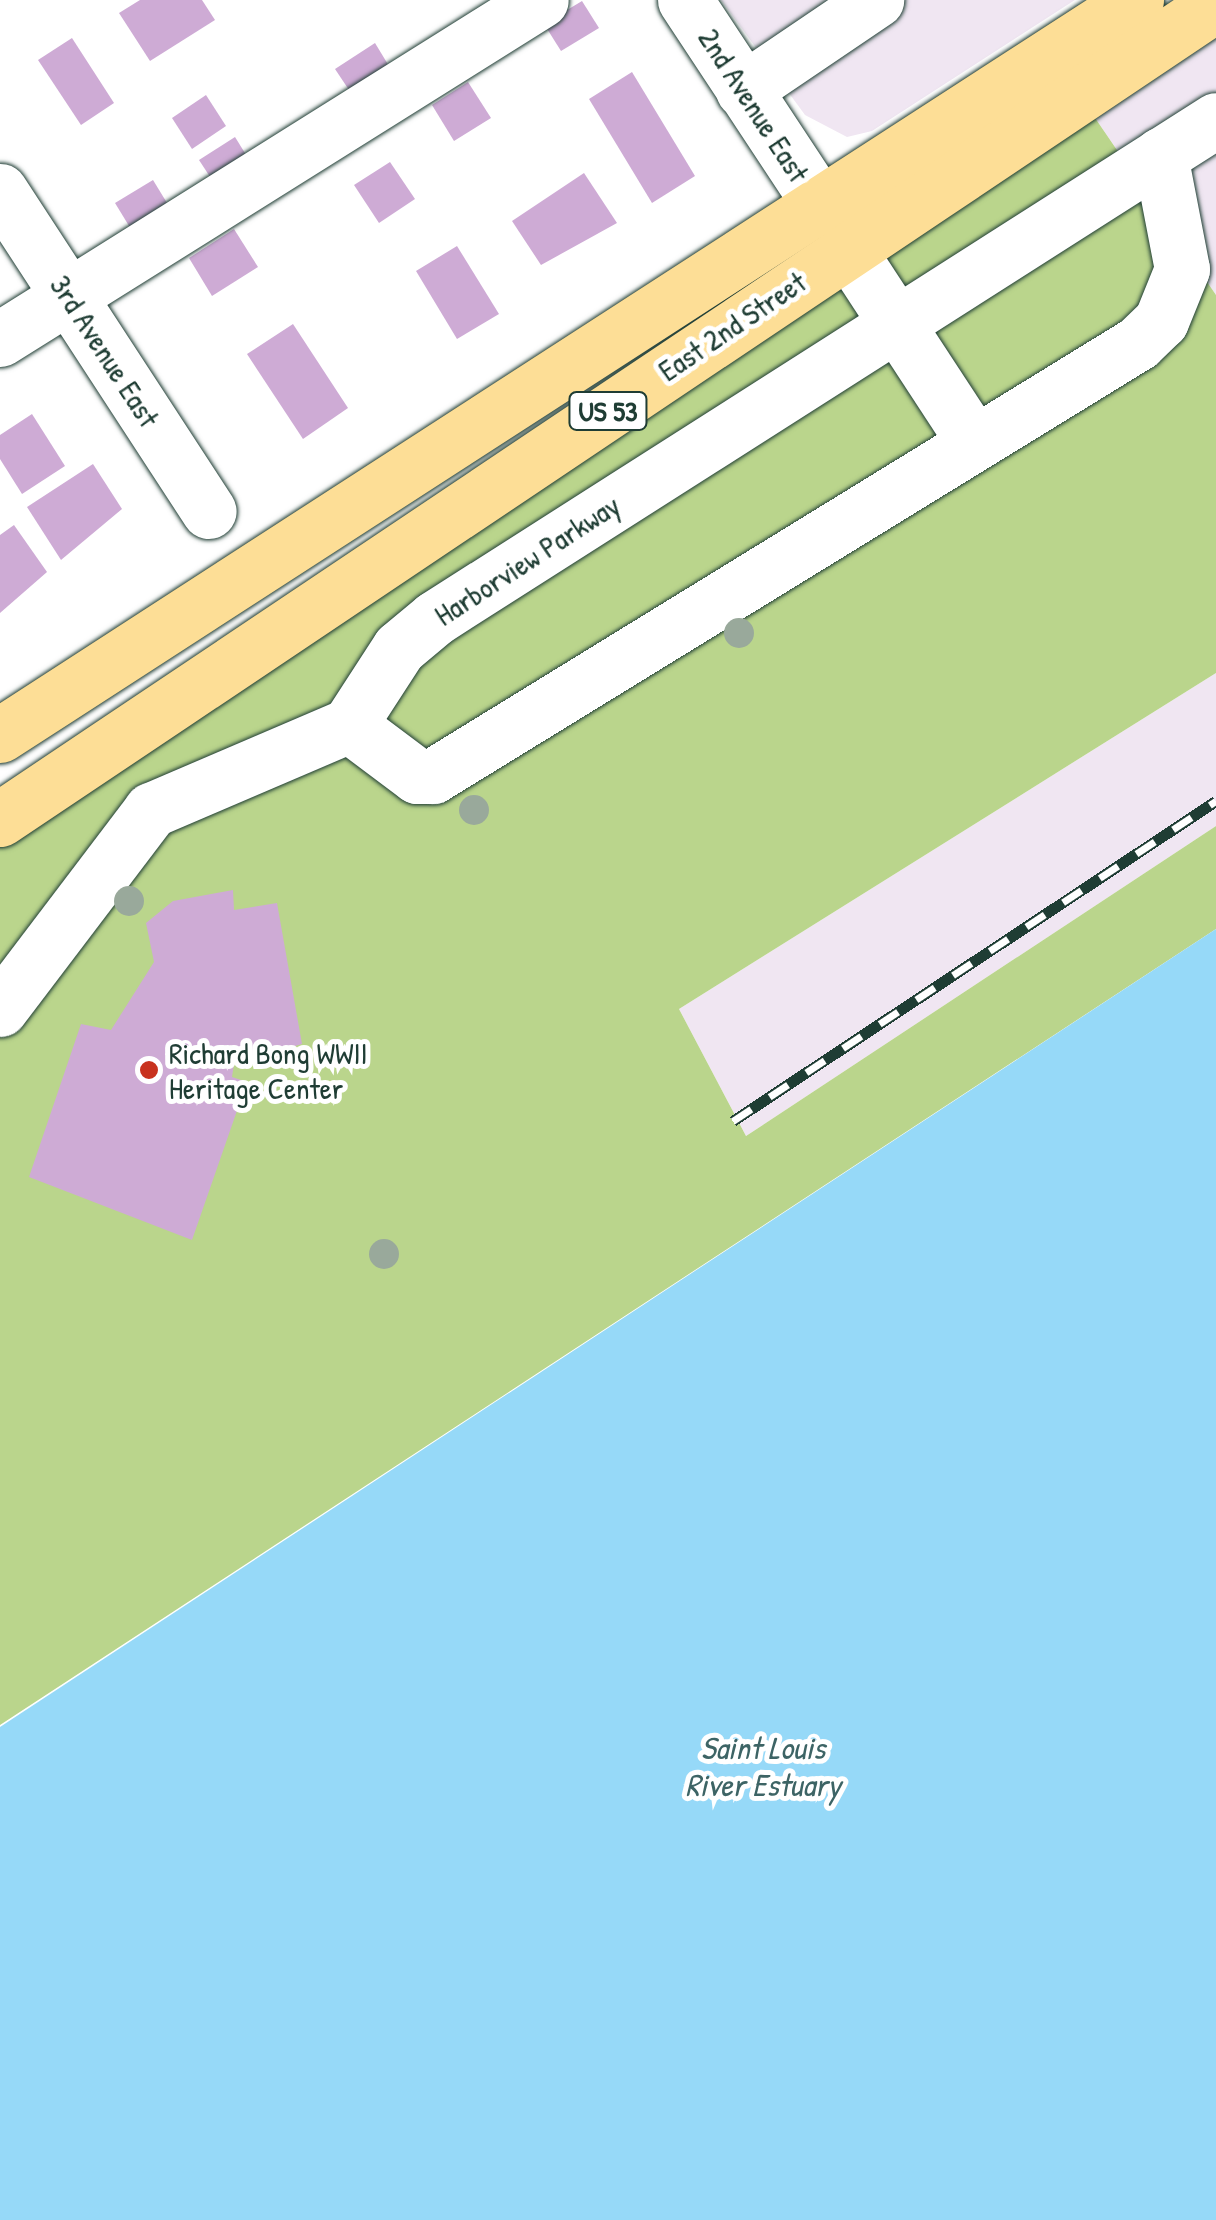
<!DOCTYPE html>
<html>
<head>
<meta charset="utf-8">
<style>
	body { margin:0 }
	#map { position:relative; width:1216px; height:2220px; overflow:hidden; background:#fff; font-family:"Patrick Hand",sans-serif }
	div>[style] { position:absolute }
	[style*='--x'] { left:calc(var(--x)*1px); top:calc(var(--y)*1px); width:calc(var(--w)*1px); rotate:calc(var(--a)*1deg) }
	.built>* { inset:0; background:#f0e6f2 }
	.green>* { inset:0; background:#bad58c }
	.water>* { inset:0; background:#96d9f8 }
	.building>* { inset:0; background:#ceabd5 }
	.roads { filter:drop-shadow(0 0 2px #1f3d34) drop-shadow(0 0 2px #1f3d34) }
	.minor>* { height:55px; margin:-27.5px; padding:0 27.5px; transform-origin:27.5px; border-radius:27.5px; background:#fff }
	.highway>* { height:55px; margin:-27.5px; padding:0 27.5px; transform-origin:27.5px; border-radius:27.5px; background:#fdde96 }
	.rail>* { height:11px; margin-top:-5.5px; transform-origin:0; background:repeating-linear-gradient(90deg,#fff 0 22px,#1f3d34 0 44px); box-sizing:border-box; border-block:2px solid #1f3d34 }
	.trees>* { width:30px; height:30px; margin:-15px; border-radius:50%; background:#99a99b }
	.dots>* { width:28px; height:28px; translate:-50% -50%; box-sizing:border-box; border:5px solid #fff; border-radius:50% }
	span { translate:-50% -50%; white-space:nowrap; text-align:center; line-height:1.15; -webkit-text-stroke:10px #fff; paint-order:stroke }
	.shield-label span { padding:2px 8px; background:#fff; border:2px solid; border-radius:8px; -webkit-text-stroke-width:0 }
	.shield-label { font-size:28px; color:#1f3d34; font-weight:700 }
	.street-label { font-size:30px; color:#1f3d34 }
	.poi-label { font-size:30px; color:#1f3d34 }
	.left { translate:0 -50%; text-align:left }
	.water-label { font-size:32px; color:#3d6465; font-style:italic }
</style>
</head>
<body>
<div id="map">
	<div class="built">
		<i style="clip-path:polygon(721px 0,1075px 0,872px 131px,847px 137px,805px 115px)"></i>
		<i style="clip-path:polygon(1216px 4px,1216px 295px,1091px 112px)"></i>
		<i style="clip-path:polygon(1216px 673px,1216px 826px,746px 1136px,679px 1009px)"></i>
	</div>
	<div class="green">
		<i style="clip-path:polygon(1091px 112px,1216px 295px,1216px 673px,679px 1009px,746px 1136px,1216px 826px,1216px 929px,0 1725px,0 837px)"></i>
	</div>
	<div class="water">
		<i style="clip-path:polygon(1216px 929px,1216px 2220px,0 2220px,0 1727px)"></i>
	</div>
	<div class="building">
		<i style="clip-path:polygon(140px 0,202px 0,215px 20px,150px 61px,119px 13px)"></i>
		<i style="clip-path:polygon(582px 1px,599px 28px,561px 51px,544px 24px)"></i>
		<i style="clip-path:polygon(72px 38px,114px 103px,81px 125px,38px 60px)"></i>
		<i style="clip-path:polygon(375px 43px,392px 71px,353px 96px,335px 69px)"></i>
		<i style="clip-path:polygon(632px 72px,695px 176px,652px 203px,589px 99px)"></i>
		<i style="clip-path:polygon(468px 82px,491px 118px,454px 141px,432px 105px)"></i>
		<i style="clip-path:polygon(206px 95px,226px 126px,192px 149px,172px 118px)"></i>
		<i style="clip-path:polygon(235px 137px,253px 166px,218px 189px,199px 160px)"></i>
		<i style="clip-path:polygon(390px 162px,415px 199px,379px 223px,354px 185px)"></i>
		<i style="clip-path:polygon(584px 173px,617px 223px,541px 265px,512px 221px)"></i>
		<i style="clip-path:polygon(153px 180px,175px 216px,137px 239px,115px 203px)"></i>
		<i style="clip-path:polygon(234px 229px,258px 267px,212px 296px,189px 258px)"></i>
		<i style="clip-path:polygon(457px 246px,499px 314px,457px 339px,416px 271px)"></i>
		<i style="clip-path:polygon(293px 324px,348px 408px,303px 439px,247px 354px)"></i>
		<i style="clip-path:polygon(32px 414px,65px 466px,22px 494px,0 459px,0 435px)"></i>
		<i style="clip-path:polygon(93px 464px,122px 509px,61px 560px,27px 507px)"></i>
		<i style="clip-path:polygon(14px 525px,47px 572px,0 613px,0 535px)"></i>
		<i style="clip-path:polygon(233px 890px,234px 910px,277px 903px,302px 1044px,234px 1064px,232px 1077px,247px 1082px,192px 1240px,29px 1177px,81px 1024px,111px 1030px,154px 962px,146px 923px,173px 901px)"></i>
	</div>
	<div class="roads">
		<div class="minor">
			<i style="--x:685;--y:0;--w:250;--a:56.6"></i>
			<i style="--x:743;--y:90;--w:161;--a:-34.1"></i>
			<i style="--x:0;--y:191;--w:382;--a:56.9"></i>
			<i style="--x:847;--y:248;--w:232;--a:56.8"></i>
			<i style="--x:0;--y:339;--w:638;--a:-32.07"></i>
			<i style="--x:349;--y:725;--w:85;--a:36.9"></i>
			<i style="--x:417;--y:776;--w:16;--a:0"></i>
			<i style="--x:433;--y:776;--w:827;--a:-31.56"></i>
			<i style="--x:1138;--y:343;--w:32;--a:-44"></i>
			<i style="--x:1161;--y:321;--w:56;--a:-68"></i>
			<i style="--x:1182;--y:269;--w:116;--a:-100.9"></i>
			<i style="--x:0;--y:1009;--w:250;--a:-52.8"></i>
			<i style="--x:151;--y:810;--w:215;--a:-23.2"></i>
			<i style="--x:349;--y:725;--w:92;--a:-57"></i>
			<i style="--x:399;--y:648;--w:47;--a:-39.8"></i>
			<i style="--x:435;--y:618;--w:926;--a:-32.52"></i>
		</div>
		<div class="highway">
			<i style="--x:0;--y:735;--w:1353;--a:-32.9"></i>
			<i style="--x:0;--y:819;--w:1464;--a:-33.83"></i>
		</div>
	</div>
	<div class="rail">
		<i style="--x:733;--y:1121;--w:579;--a:-33.53"></i>
	</div>
	<div class="trees">
		<i style="left:739px;top:633px"></i>
		<i style="left:474px;top:810px"></i>
		<i style="left:129px;top:901px"></i>
		<i style="left:384px;top:1254px"></i>
	</div>
	<div class="dots">
		<i style="left:149px;top:1070px;background:#c8321e"></i>
	</div>
	<div class="shield-label">
		<span style="left:608px;top:411px">US 53</span>
	</div>
	<div class="street-label">
		<span style="left:754px;top:105px;rotate:57deg">2nd Avenue East</span>
		<span style="left:732px;top:326px;rotate:-34deg">East 2nd Street</span>
		<span style="left:105px;top:351px;rotate:57deg">3rd Avenue East</span>
		<span style="left:527px;top:560px;rotate:-33deg">Harborview Parkway</span>
	</div>
	<div class="poi-label">
		<span class="left" style="left:169px;top:1070px">Richard Bong WWII<br>Heritage Center</span>
	</div>
	<div class="water-label">
		<span style="left:763px;top:1767px">Saint Louis<br>River Estuary</span>
	</div>
</div>
</body>
</html>
